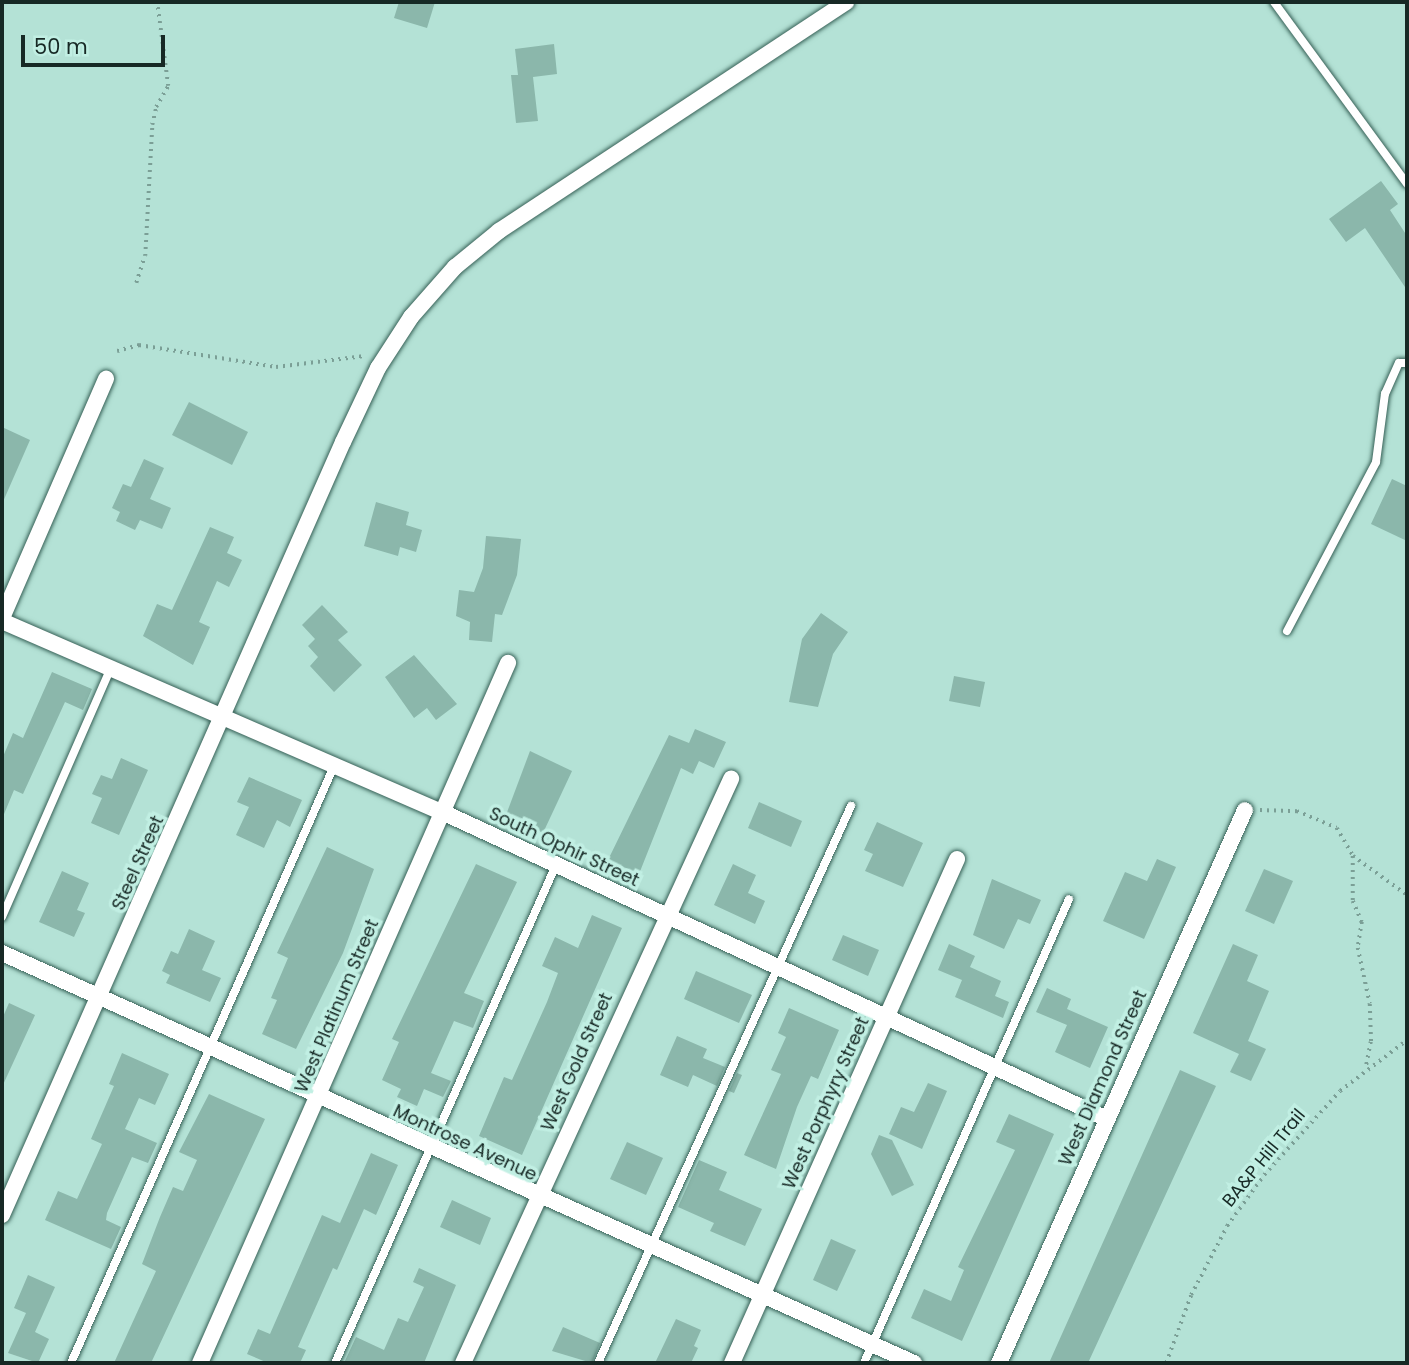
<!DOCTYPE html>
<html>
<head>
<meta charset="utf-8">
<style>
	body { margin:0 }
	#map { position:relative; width:1409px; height:1365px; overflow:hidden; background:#b4e2d6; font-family:Poppins,sans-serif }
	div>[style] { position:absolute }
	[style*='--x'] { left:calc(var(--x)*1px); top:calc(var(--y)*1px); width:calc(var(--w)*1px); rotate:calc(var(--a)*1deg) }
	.building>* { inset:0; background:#8bb7ab }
	.path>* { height:3.5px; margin-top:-1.75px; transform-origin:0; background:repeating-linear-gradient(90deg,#7b9f96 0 2px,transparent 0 7px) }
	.roads { filter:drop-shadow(0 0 2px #366056) drop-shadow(0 0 2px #366056) }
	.lane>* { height:8px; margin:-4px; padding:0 4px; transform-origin:4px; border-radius:4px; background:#fff }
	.street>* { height:16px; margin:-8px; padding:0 8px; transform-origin:8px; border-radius:8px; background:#fff }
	span { translate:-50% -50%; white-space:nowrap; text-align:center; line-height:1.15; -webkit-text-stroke:7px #c1efe3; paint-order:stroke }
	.street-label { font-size:18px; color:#172925 }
	.frame { position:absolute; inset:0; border:4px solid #172925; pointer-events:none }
	.scale { position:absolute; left:21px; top:35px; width:144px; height:32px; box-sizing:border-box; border:4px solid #172925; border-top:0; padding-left:9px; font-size:21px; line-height:24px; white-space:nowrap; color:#172925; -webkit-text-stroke:5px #c1efe3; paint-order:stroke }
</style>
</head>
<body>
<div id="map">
	<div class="building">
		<i style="clip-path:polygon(399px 2px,435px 2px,427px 28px,394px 18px)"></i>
		<i style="clip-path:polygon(554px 44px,557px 74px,533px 77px,538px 121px,516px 123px,511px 75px,518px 75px,515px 49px)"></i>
		<i style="clip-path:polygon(1381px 181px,1398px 204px,1390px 210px,1407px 236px,1407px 290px,1365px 228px,1346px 242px,1329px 219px)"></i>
		<i style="clip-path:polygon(189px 402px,248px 432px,232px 465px,172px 435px)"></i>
		<i style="clip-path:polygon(2px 427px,30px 440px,2px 504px)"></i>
		<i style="clip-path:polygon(144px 459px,164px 468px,150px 499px,171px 508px,162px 529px,140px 520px,135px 530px,116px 521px,120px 512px,112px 508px,123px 484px,131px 487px)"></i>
		<i style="clip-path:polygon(1392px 479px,1407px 486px,1407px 541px,1371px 524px)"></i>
		<i style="clip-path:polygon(376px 502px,409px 512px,406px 525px,422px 530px,416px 552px,400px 547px,398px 556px,364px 546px)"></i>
		<i style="clip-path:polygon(210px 527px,234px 537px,227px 553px,242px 560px,229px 587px,217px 581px,199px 622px,210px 627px,193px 665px,143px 636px,157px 604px,172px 610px)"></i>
		<i style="clip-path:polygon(486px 536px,521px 539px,517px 575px,502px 615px,495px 614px,492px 642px,469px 640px,470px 622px,456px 616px,459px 590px,474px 592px,483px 568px)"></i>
		<i style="clip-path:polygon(322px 605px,348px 632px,338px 640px,362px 665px,334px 692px,310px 666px,318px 657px,308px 646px,315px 639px,302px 625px)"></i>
		<i style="clip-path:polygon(821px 613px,848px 632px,833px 654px,818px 707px,789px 702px,802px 639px)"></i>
		<i style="clip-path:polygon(414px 655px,457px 704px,436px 720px,427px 708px,414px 718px,385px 677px)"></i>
		<i style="clip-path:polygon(52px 672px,92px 689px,83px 710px,65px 702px,23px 794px,14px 790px,2px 819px,2px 759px,13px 733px,23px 738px)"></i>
		<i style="clip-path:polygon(954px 676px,985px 682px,980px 707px,949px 701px)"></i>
		<i style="clip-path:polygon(695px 729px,726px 742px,714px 768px,699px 761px,693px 774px,681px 768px,639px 874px,608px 860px,669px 735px,689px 743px)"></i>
		<i style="clip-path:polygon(530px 751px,572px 771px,543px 833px,506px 815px)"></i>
		<i style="clip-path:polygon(121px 758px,148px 770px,119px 835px,91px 823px,102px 798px,92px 794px,101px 775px,112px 779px)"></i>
		<i style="clip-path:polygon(249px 777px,302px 800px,290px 827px,277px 820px,264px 848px,236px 835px,249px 807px,237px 802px)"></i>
		<i style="clip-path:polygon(759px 802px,802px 821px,791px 847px,748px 828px)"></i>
		<i style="clip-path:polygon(877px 822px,923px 843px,903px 887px,865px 871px,873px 854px,864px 850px)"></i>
		<i style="clip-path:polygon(327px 847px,374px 869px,343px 953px,296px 1049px,262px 1034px,277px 1000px,271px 998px,288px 958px,277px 953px)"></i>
		<i style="clip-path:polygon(1157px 859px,1176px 867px,1144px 939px,1103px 921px,1125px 872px,1147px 881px)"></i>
		<i style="clip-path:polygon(476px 864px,517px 882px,464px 993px,484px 1001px,473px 1028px,454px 1021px,431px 1073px,451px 1081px,443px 1097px,424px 1089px,417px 1106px,397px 1097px,401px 1089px,382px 1080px,399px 1042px,392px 1039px)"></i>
		<i style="clip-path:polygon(733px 864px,756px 875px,748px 893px,765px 901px,755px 924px,714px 905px)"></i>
		<i style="clip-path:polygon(1264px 869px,1293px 881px,1274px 924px,1245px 911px)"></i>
		<i style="clip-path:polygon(62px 871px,89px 883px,77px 910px,85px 913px,74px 937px,39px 922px)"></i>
		<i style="clip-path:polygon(992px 879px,1041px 900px,1030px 924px,1018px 919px,1004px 949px,973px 935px)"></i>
		<i style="clip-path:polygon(592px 915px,622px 928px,522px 1155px,479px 1136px,504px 1077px,512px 1080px,547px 1002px,558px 973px,542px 966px,555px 937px,578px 948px)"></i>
		<i style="clip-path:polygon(189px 929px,215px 941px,202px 970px,221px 978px,210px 1002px,166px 983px,170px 975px,162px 971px,171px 951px,178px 954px)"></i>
		<i style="clip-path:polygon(843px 935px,879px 950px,868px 976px,832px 960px)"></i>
		<i style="clip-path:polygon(949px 944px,975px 956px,970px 967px,1001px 981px,995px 996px,1009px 1002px,1003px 1018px,955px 997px,962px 980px,938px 970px)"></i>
		<i style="clip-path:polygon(1233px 944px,1258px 955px,1247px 981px,1269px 991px,1248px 1041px,1266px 1049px,1251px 1081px,1230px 1072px,1239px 1054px,1193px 1033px)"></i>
		<i style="clip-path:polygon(696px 971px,752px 995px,739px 1023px,684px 999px)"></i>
		<i style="clip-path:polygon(1047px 988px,1071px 999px,1067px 1009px,1108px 1027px,1090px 1068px,1055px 1052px,1067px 1025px,1036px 1012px)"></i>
		<i style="clip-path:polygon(9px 1003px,35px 1015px,2px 1087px,2px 1019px)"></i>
		<i style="clip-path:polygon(789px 1008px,839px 1030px,818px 1079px,811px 1076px,797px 1107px,776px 1169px,744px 1155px,781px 1074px,771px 1070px,786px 1037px,778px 1033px)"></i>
		<i style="clip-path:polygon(677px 1036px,707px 1049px,703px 1058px,725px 1067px,717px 1086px,693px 1075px,688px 1087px,660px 1075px)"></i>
		<i style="clip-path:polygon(122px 1053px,169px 1074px,155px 1105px,139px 1098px,125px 1129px,157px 1143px,148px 1163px,132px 1157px,107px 1213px,106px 1220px,121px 1227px,111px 1249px,45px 1220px,58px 1191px,77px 1199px,102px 1144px,91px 1139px,114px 1086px,109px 1084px)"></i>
		<i style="clip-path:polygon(1180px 1070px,1216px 1086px,1189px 1144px,1088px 1363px,1049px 1363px)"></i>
		<i style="clip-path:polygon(737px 1073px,742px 1075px,734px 1093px,729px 1091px)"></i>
		<i style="clip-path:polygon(928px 1083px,947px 1091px,922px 1149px,889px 1134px,901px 1107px,914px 1112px)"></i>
		<i style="clip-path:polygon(209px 1094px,265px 1119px,151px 1363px,114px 1363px,156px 1271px,142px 1264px,160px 1217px,173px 1187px,183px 1191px,197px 1160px,179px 1152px)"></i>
		<i style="clip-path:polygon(1009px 1114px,1054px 1134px,962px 1341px,911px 1318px,924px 1289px,951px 1301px,964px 1270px,958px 1267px,1015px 1150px,996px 1142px)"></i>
		<i style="clip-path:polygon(879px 1135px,892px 1140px,914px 1185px,892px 1196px,871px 1154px)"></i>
		<i style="clip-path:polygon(627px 1142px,663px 1158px,646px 1195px,610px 1179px)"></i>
		<i style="clip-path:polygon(371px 1153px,398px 1165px,376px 1215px,364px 1209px,337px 1270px,333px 1268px,298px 1347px,306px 1350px,300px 1363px,268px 1363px,247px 1354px,258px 1329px,270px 1334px,322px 1215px,340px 1223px)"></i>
		<i style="clip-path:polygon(699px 1160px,727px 1172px,719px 1190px,762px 1209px,745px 1246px,710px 1231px,714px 1223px,678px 1207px)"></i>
		<i style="clip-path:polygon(452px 1200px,491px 1218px,480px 1245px,440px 1227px)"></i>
		<i style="clip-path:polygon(831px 1239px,856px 1250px,837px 1291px,813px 1280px)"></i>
		<i style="clip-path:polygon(419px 1268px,456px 1285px,424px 1363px,344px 1363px,356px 1337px,384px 1350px,398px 1318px,408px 1322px,424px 1287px,413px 1282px)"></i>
		<i style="clip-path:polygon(28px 1275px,55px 1287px,35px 1332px,49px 1339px,38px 1363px,8px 1353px,26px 1313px,14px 1308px)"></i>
		<i style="clip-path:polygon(676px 1319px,701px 1330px,694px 1346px,698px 1348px,691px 1363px,655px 1363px)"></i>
		<i style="clip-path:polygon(563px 1327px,600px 1343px,592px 1363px,552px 1351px)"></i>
	</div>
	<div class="path">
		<i style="--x:136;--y:283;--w:28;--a:-72"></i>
		<i style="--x:145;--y:256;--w:131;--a:-86.9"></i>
		<i style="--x:152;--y:125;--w:18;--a:-77"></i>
		<i style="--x:156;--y:107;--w:24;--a:-60"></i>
		<i style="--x:168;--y:86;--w:85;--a:-97.5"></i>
		<i style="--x:117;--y:351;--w:23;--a:-15"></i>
		<i style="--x:139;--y:345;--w:139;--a:9.1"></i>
		<i style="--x:276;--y:367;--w:89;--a:-7.1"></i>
		<i style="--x:1260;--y:810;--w:37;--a:2"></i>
		<i style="--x:1297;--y:811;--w:43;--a:23"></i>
		<i style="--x:1337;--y:828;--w:32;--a:60"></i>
		<i style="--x:1353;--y:856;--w:67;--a:35.8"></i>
		<i style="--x:1353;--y:856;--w:45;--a:90"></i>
		<i style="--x:1353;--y:901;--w:23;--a:67"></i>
		<i style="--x:1362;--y:922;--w:26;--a:99"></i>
		<i style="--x:1358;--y:948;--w:57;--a:77.9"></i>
		<i style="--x:1370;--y:1004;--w:38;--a:88"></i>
		<i style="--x:1371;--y:1042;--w:26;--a:101"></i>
		<i style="--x:1166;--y:1363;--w:72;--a:-69.8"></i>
		<i style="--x:1191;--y:1295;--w:78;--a:-62.4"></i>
		<i style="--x:1227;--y:1226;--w:63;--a:-54"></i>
		<i style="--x:1264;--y:1175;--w:113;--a:-47.9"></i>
		<i style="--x:1340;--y:1091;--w:84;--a:-37.3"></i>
	</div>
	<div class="roads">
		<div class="lane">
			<i style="--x:1274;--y:2;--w:225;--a:53.8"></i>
			<i style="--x:1287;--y:631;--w:191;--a:-62.2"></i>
			<i style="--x:1376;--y:462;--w:69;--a:-82.5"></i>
			<i style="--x:1385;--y:394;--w:34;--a:-66"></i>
			<i style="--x:1399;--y:363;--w:8;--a:0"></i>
			<i style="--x:2;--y:917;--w:273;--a:-66.4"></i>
			<i style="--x:71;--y:1363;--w:655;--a:-66.22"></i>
			<i style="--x:335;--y:1363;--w:545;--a:-66.07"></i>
			<i style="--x:598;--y:1363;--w:612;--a:-65.57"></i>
			<i style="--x:864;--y:1363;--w:507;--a:-66.16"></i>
		</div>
		<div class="street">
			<i style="--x:2;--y:618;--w:261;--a:-66.5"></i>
			<i style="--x:2;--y:621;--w:477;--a:23.5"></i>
			<i style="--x:440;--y:811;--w:732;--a:24.78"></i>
			<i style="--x:2;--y:953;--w:1000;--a:24.21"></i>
			<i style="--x:2;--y:1215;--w:845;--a:-66.2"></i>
			<i style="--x:343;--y:442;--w:82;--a:-64.7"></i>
			<i style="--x:378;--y:368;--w:61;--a:-57.1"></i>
			<i style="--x:411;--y:317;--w:67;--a:-48.7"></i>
			<i style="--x:455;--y:267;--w:57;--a:-39.3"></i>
			<i style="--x:499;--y:231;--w:416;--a:-33.4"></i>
			<i style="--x:200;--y:1363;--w:765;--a:-66.25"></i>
			<i style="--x:463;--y:1363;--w:643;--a:-65.35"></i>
			<i style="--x:732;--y:1363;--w:552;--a:-65.94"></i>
			<i style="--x:999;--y:1363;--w:605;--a:-66.02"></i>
		</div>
	</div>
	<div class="street-label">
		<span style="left:564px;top:847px;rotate:25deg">South Ophir Street</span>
		<span style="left:138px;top:863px;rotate:-66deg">Steel Street</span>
		<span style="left:337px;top:1006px;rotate:-67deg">West Platinum Street</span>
		<span style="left:577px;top:1062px;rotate:-66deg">West Gold Street</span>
		<span style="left:1103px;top:1078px;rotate:-66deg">West Diamond Street</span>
		<span style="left:826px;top:1103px;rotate:-66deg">West Porphyry Street</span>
		<span style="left:465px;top:1143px;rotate:25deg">Montrose Avenue</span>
		<span style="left:1264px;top:1158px;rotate:-51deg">BA&amp;P Hill Trail</span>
	</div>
	<div class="frame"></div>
	<div class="scale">50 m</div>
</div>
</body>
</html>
